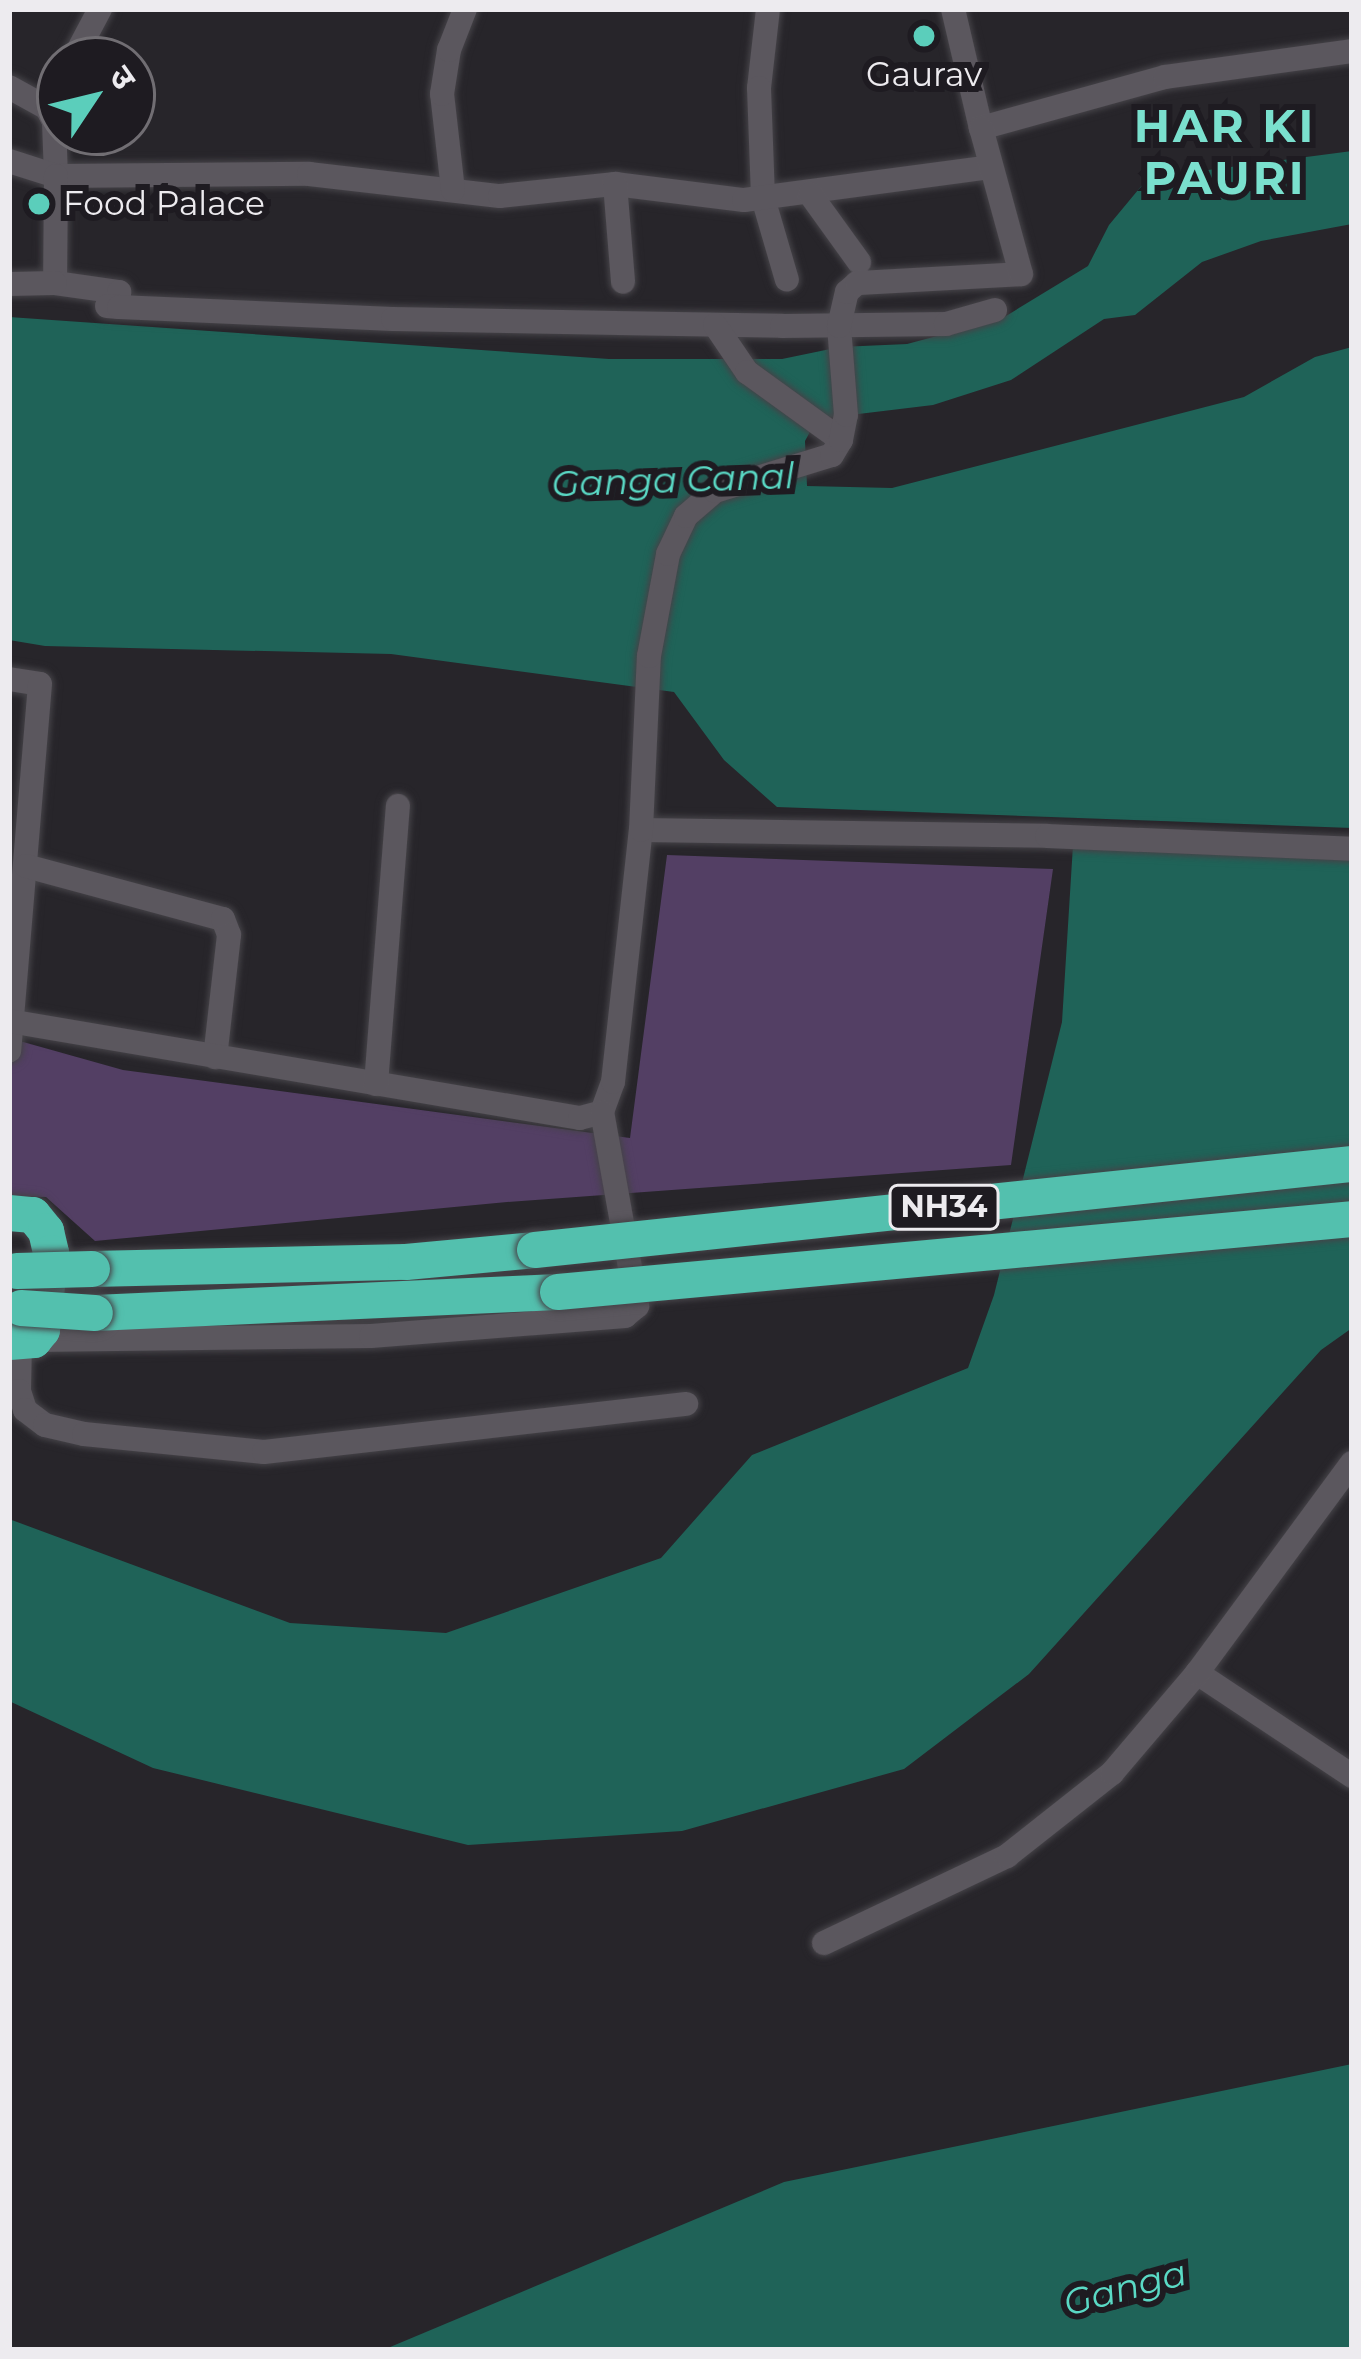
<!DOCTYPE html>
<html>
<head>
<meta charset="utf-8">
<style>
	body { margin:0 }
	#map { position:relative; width:1361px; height:2359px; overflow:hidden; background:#27252a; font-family:Montserrat,"Noto Sans Devanagari",sans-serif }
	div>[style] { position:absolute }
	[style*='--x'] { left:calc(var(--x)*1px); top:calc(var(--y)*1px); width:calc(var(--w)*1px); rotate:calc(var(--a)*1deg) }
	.green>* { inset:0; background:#533f64 }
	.water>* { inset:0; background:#1f6358 }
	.roads { filter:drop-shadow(0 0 3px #454348) drop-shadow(0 0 3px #454348) }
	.minor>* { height:24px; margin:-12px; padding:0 12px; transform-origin:12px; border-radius:12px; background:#5b575e }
	.highway>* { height:36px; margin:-18px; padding:0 18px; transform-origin:18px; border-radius:18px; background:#53c0ae }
	.bridges { filter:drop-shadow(0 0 3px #454348) drop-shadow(0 0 3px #454348) }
	.highway-bridge>* { height:36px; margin:-18px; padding:0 18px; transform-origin:18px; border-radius:18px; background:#53c0ae }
	.dots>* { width:33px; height:33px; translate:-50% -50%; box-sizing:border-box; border:6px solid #1e1b21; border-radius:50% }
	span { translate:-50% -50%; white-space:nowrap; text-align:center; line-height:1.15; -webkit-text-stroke:12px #1e1b21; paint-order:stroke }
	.shield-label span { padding:3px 9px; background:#1e1b21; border:3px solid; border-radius:9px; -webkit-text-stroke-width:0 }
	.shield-label { font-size:30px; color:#edebef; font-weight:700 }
	.poi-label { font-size:33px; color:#edebef }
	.left { translate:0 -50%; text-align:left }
	.water-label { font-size:36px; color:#5ad9c5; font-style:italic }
	.district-label { font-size:45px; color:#7ae0ce; font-weight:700; letter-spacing:3px }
	.frame { position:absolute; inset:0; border:12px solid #edebef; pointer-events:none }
	.north { position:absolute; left:36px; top:36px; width:120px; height:120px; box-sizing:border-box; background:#1e1b21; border:3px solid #716e73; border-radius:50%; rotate:55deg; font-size:33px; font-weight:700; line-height:48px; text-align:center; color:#edebef }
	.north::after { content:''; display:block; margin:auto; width:42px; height:54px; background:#5bcebb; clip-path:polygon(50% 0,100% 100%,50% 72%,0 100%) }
</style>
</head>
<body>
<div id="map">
	<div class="green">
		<i style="clip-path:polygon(667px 855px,1053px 869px,1011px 1165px,507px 1202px,95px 1241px,46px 1197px,9px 1196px,9px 1038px,123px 1070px,630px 1138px)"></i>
	</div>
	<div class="water">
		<i style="clip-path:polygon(1352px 151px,1352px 224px,1261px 241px,1202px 262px,1135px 315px,1104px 319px,1011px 380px,933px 405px,817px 419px,805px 441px,807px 486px,892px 488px,1244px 397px,1315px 357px,1352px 347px,1352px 828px,777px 807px,724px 760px,674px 692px,391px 654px,45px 646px,9px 640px,9px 317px,609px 359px,782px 359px,840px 347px,907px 344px,1001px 319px,1088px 266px,1109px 225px,1148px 178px)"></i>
		<i style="clip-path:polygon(1073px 845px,1352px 859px,1352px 1328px,1321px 1350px,1029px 1674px,904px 1769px,682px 1831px,468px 1845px,153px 1768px,9px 1701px,9px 1519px,290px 1623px,446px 1633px,661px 1558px,752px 1455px,968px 1368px,994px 1295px,1062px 1022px)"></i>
		<i style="clip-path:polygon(1352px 2064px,1352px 2350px,383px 2350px,784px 2182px)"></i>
	</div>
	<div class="roads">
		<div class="minor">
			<i style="--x:768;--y:9;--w:80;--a:96.5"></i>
			<i style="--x:759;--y:88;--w:110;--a:87.9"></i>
			<i style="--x:763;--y:198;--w:85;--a:73.7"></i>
			<i style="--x:953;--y:9;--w:122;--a:76.8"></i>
			<i style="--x:981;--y:128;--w:191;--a:-15.5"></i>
			<i style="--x:1165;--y:77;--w:189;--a:-7.9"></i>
			<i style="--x:73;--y:60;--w:58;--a:-62.1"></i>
			<i style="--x:9;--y:87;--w:43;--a:28.9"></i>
			<i style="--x:47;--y:108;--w:16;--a:63"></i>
			<i style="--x:54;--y:122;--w:54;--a:87.9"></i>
			<i style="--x:56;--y:176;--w:253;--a:-0.5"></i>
			<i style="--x:309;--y:174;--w:192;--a:6.6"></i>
			<i style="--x:500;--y:196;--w:116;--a:-6"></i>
			<i style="--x:615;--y:184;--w:130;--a:7.1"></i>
			<i style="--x:744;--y:200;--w:248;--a:-7.6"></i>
			<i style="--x:9;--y:161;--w:49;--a:17.7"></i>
			<i style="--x:56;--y:176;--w:107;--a:90.5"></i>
			<i style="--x:55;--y:283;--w:65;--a:8"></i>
			<i style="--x:119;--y:292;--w:15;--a:90"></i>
			<i style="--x:119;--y:307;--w:12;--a:-175"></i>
			<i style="--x:615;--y:184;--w:98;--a:85.3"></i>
			<i style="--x:453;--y:190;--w:97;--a:-96.5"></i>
			<i style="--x:442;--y:94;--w:45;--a:-81"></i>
			<i style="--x:449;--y:50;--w:44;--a:-68.7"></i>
			<i style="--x:810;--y:194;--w:84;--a:54.2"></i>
			<i style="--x:9;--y:284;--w:46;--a:-1.2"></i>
			<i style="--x:119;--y:307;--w:274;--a:2.5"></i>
			<i style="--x:393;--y:319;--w:389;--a:1"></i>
			<i style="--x:782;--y:326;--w:164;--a:-0.7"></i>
			<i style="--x:946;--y:324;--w:51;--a:-15.9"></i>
			<i style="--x:715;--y:325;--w:57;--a:55.8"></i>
			<i style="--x:747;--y:372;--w:116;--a:35.9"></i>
			<i style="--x:9;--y:679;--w:31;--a:9"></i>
			<i style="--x:40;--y:684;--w:368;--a:94.8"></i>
			<i style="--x:641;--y:830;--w:406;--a:0.8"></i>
			<i style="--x:1047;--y:836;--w:305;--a:2.4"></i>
			<i style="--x:26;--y:866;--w:204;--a:15.1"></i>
			<i style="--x:223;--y:919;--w:17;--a:69"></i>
			<i style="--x:229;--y:935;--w:123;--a:96.5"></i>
			<i style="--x:9;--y:1021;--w:579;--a:9.64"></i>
			<i style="--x:580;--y:1118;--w:23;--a:-15"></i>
			<i style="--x:602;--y:1112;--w:32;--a:-70"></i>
			<i style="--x:613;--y:1082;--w:254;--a:-83.7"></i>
			<i style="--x:641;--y:830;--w:174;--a:-87.4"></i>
			<i style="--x:649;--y:656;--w:104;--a:-79.4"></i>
			<i style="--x:668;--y:554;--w:42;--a:-64.7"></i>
			<i style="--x:686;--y:516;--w:38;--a:-41"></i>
			<i style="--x:715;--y:491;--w:122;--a:-17.1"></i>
			<i style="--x:832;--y:455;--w:17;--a:-59"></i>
			<i style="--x:841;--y:440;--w:25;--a:-79"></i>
			<i style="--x:846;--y:415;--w:89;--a:-94.5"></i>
			<i style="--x:839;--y:326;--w:35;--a:-77"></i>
			<i style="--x:847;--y:292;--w:13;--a:-42"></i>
			<i style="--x:857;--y:283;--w:164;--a:-3.1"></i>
			<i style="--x:1021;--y:274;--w:151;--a:-105.3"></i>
			<i style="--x:376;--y:1084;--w:279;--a:-85.5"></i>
			<i style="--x:34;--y:1340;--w:337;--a:-0.7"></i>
			<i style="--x:371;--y:1336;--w:255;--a:-4.5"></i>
			<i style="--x:625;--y:1316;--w:16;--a:-40"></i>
			<i style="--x:637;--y:1306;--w:197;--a:-100.2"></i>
			<i style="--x:20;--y:1343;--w:48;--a:91.2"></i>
			<i style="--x:19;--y:1391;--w:20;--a:72"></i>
			<i style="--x:25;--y:1410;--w:25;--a:37"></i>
			<i style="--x:45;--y:1425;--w:40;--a:13"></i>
			<i style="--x:84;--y:1434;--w:181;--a:5.7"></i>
			<i style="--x:264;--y:1452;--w:425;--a:-6.5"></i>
			<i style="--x:1197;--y:1673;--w:186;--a:33.6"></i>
			<i style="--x:824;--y:1943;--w:203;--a:-25.4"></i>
			<i style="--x:1007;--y:1856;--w:134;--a:-38.3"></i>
			<i style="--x:1112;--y:1773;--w:131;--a:-49.6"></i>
			<i style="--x:1197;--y:1673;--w:261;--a:-53.6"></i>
		</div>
		<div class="highway">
			<i style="--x:9;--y:1213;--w:24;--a:5"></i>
			<i style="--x:33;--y:1215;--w:21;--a:51"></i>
			<i style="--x:46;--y:1231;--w:23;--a:77"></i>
			<i style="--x:51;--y:1253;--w:78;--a:96.7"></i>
			<i style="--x:42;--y:1330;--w:13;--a:129"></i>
			<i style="--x:34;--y:1340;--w:25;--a:175"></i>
			<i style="--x:92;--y:1269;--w:314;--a:-1.3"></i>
			<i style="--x:406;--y:1262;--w:130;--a:-5.3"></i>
			<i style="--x:95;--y:1313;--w:463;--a:-2.6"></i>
		</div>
	</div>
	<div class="bridges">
		<div class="highway-bridge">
			<i style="--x:535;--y:1250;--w:822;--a:-6.01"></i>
			<i style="--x:17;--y:1271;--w:75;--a:-1.5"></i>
			<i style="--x:558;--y:1292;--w:797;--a:-5.25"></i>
			<i style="--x:21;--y:1308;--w:74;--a:3.9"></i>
		</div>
	</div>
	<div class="dots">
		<i style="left:924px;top:36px;background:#5bcebb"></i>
		<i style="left:39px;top:204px;background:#5bcebb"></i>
	</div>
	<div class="shield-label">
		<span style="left:944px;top:1207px">NH34</span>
	</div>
	<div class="poi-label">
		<span style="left:924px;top:75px">Gaurav</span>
		<span class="left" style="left:63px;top:204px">Food Palace</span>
	</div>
	<div class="water-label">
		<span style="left:673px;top:480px;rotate:-2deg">Ganga Canal</span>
		<span style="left:1125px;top:2288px;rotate:-15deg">Ganga</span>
	</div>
	<div class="district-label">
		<span style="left:1225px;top:152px">HAR KI<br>PAURI</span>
	</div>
	<div class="frame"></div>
	<div class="north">उ</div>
</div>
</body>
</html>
